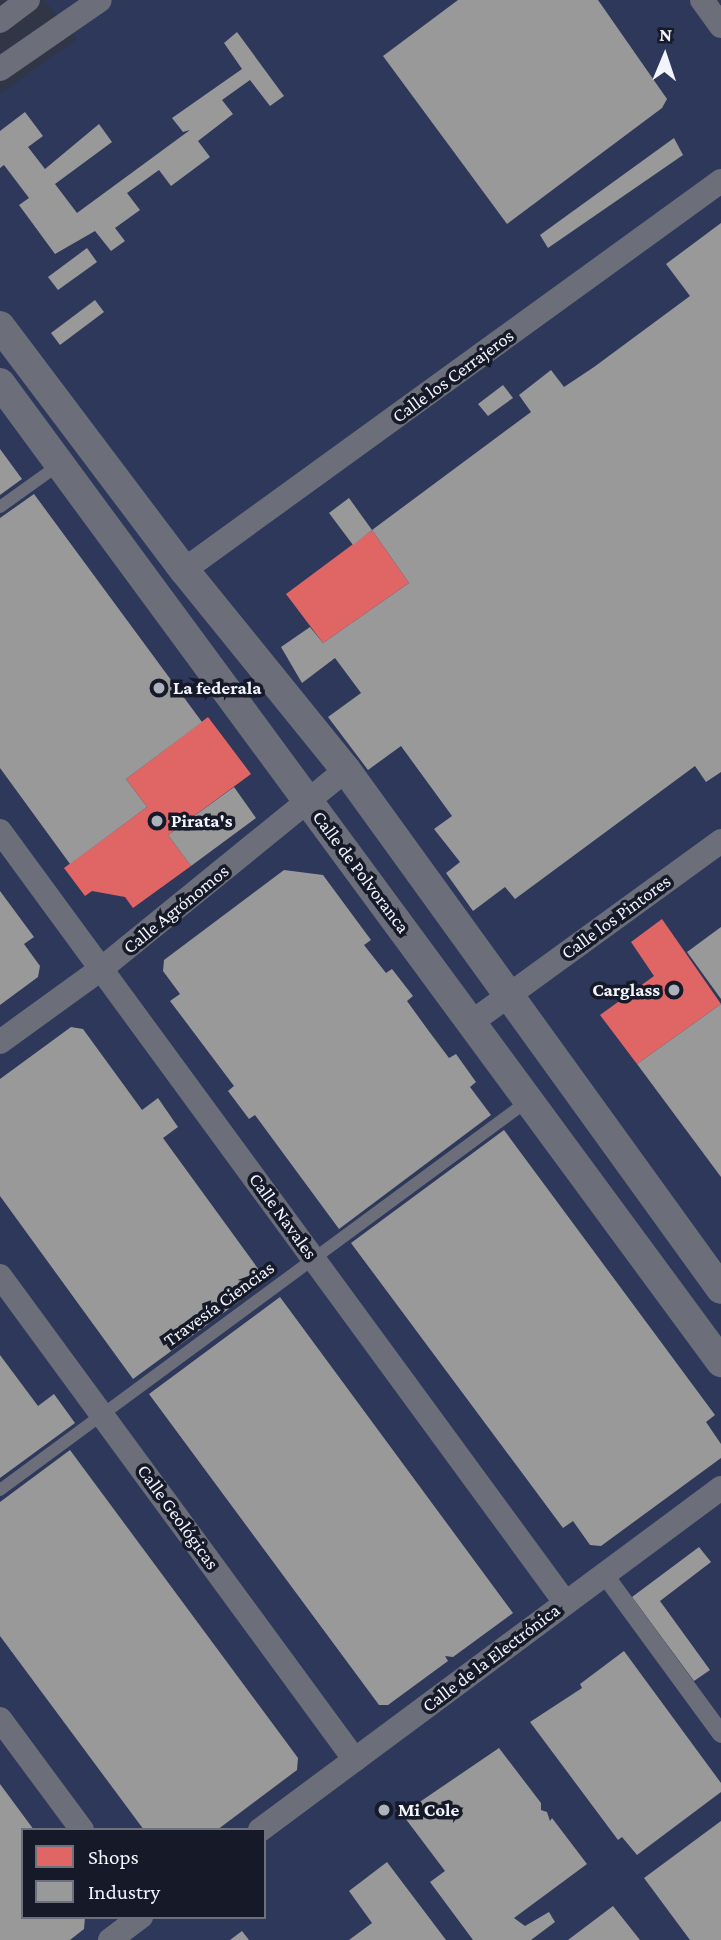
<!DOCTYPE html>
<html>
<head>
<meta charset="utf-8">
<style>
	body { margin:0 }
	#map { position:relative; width:721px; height:1940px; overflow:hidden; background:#313647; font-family:"Crimson Pro",serif }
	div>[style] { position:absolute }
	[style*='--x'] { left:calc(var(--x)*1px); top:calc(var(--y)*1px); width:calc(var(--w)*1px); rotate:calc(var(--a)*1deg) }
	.built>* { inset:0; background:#2e385b }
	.shops>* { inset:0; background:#e06666 }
	.industry>* { inset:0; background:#999 }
	.service>* { height:12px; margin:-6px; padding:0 6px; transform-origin:6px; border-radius:6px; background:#6c6f7a }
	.pedestrian>* { height:18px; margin:-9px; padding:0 9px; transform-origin:9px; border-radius:9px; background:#6c6f7a }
	.minor>* { height:24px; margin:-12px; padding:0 12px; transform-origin:12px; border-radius:12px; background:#6c6f7a }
	.tertiary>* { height:30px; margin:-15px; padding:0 15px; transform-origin:15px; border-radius:15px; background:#6c6f7a }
	.dots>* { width:19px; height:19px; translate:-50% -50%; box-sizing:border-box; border:4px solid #151928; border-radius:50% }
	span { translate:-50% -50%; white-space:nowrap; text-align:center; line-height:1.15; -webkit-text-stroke:7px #151928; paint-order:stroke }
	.street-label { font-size:19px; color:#f1f4fc }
	.poi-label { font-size:19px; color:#f1f4fc; font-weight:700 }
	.left { translate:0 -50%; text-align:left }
	.right { translate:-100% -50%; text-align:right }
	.legend { position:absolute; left:21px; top:1828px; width:245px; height:91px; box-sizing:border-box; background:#151928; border:2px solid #6d717d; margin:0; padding:9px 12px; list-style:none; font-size:21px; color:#f1f4fc }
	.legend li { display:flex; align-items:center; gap:14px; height:35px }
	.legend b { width:35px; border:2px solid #6d717d }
	.north { position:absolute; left:630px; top:21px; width:70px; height:70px; -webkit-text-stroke:5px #151928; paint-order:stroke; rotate:2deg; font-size:19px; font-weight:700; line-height:28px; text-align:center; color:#f1f4fc }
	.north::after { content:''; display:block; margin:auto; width:24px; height:32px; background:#f1f4fc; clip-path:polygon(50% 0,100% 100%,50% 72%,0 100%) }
</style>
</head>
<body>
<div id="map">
	<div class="built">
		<i style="clip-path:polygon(evenodd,44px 0,721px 0,721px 1940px,0 1940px,0 94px,77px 39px,44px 0,23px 1830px,264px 1830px,264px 1917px,23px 1917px,23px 1830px)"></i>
	</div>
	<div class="shops">
		<i style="clip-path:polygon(372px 530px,409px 583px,323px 643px,286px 594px)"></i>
		<i style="clip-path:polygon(208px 717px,251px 774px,168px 835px,191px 866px,133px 908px,125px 897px,92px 891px,85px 896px,64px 868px,147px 807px,126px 779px)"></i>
		<i style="clip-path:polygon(662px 919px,721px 1004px,637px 1064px,600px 1015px,654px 976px,631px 942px)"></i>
	</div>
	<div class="industry">
		<i style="clip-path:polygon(458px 0,598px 0,667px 99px,662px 108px,507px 224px,383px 56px)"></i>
		<i style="clip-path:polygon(237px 32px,284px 96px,270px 106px,250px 80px,222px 100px,233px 114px,198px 141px,210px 157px,171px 186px,159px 170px,127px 193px,140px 210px,115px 228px,125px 241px,111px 251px,95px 231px,55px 254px,19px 205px,29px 198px,4px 165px,0 168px,0 131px,25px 112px,43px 136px,28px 147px,45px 169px,99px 124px,112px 142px,55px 184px,77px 213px,190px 130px,183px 132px,172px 118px,242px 69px,224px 43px)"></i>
		<i style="clip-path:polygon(674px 138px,683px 155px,548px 248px,540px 235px)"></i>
		<i style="clip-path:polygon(721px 223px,721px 772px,706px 782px,695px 766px,515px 899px,505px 887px,473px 911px,446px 873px,460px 862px,434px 829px,452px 816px,401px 746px,368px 770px,328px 717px,361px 693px,335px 658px,302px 683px,281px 647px,310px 627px,323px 643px,409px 583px,372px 530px,353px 545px,329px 513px,349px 498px,372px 530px,531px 412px,519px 395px,551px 370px,564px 387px,594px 367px,690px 296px,666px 264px)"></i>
		<i style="clip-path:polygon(87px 248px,97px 262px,58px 290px,48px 277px)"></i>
		<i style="clip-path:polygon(95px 300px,104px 312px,60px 345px,51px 333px)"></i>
		<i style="clip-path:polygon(503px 385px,513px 398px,488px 416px,478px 404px)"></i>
		<i style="clip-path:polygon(0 449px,22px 479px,0 495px)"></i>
		<i style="clip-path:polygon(34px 494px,202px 722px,126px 779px,147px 807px,70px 864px,0 768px,0 518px)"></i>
		<i style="clip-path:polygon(234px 787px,256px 818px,191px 866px,168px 835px)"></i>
		<i style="clip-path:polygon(284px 870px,323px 875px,371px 940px,364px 945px,386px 973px,392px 969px,413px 996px,407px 1001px,428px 1030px,449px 1058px,456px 1054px,476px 1082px,470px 1087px,491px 1115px,339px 1229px,255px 1115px,249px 1119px,228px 1091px,234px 1086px,170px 1001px,180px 994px,163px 971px,164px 960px)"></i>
		<i style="clip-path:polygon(0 891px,34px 937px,24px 944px,40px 966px,38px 977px,0 1005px)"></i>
		<i style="clip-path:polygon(721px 927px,721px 999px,687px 952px)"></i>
		<i style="clip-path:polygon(721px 1004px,721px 1177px,637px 1064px)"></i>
		<i style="clip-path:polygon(71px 1027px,83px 1029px,142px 1110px,158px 1098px,178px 1127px,163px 1138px,267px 1281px,133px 1379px,0 1196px,0 1079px)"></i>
		<i style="clip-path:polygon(504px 1130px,715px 1415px,706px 1422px,721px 1444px,721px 1458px,601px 1546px,590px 1545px,573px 1521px,563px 1528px,351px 1243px)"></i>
		<i style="clip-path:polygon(280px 1297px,513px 1613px,453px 1657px,445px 1656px,448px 1661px,388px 1705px,379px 1705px,149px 1394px)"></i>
		<i style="clip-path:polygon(0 1355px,38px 1406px,54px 1394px,75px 1423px,0 1478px)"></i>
		<i style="clip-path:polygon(70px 1450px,298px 1758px,297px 1770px,217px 1830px,144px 1830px,0 1636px,0 1502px)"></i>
		<i style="clip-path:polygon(699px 1547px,711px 1562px,660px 1601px,710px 1670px,694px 1681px,632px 1597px)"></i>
		<i style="clip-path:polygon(624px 1651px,721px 1783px,721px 1792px,637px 1855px,622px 1837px,618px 1840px,530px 1722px,582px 1688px,580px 1684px)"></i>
		<i style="clip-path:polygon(499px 1748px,541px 1803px,541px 1810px,547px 1812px,550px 1821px,552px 1818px,587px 1864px,514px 1918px,525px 1926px,549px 1912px,555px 1922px,531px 1940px,473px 1940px,430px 1882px,445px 1871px,402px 1814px)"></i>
		<i style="clip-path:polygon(0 1784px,34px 1830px,23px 1830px,23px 1917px,85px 1917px,84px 1929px,70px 1940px,0 1940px)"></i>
		<i style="clip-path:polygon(721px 1821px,721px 1940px,690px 1940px,644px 1878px)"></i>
		<i style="clip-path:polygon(387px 1862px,446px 1940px,349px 1940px,372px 1923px,349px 1891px)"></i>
		<i style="clip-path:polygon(613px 1906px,640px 1940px,568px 1940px)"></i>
		<i style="clip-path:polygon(242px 1931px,249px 1940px,230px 1940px)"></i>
	</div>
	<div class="service">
		<i style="--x:0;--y:507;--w:74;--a:-35.6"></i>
		<i style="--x:0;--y:1490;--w:657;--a:-36.4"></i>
	</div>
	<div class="pedestrian">
		<i style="--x:604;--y:1574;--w:198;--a:53.8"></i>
	</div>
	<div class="minor">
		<i style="--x:702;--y:0;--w:32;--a:54"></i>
		<i style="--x:0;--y:21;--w:35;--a:-37"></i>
		<i style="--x:0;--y:69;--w:121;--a:-34.6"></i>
		<i style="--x:184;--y:570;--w:663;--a:-35.92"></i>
		<i style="--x:0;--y:831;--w:956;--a:53.77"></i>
		<i style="--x:472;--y:1022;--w:308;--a:-36"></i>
		<i style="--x:0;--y:1042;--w:125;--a:-35.9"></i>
		<i style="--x:101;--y:969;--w:316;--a:-39.1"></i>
		<i style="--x:0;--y:1276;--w:600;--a:53.74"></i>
		<i style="--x:0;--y:1719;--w:138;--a:53.5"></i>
		<i style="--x:260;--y:1830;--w:574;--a:-36.57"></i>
		<i style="--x:110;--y:1940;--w:39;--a:-37"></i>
	</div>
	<div class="tertiary">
		<i style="--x:0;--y:326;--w:306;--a:53"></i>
		<i style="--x:184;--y:570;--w:257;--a:51"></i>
		<i style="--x:346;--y:770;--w:640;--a:54.15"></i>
		<i style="--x:0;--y:383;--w:1216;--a:53.63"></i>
	</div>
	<div class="dots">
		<i style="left:159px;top:688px;background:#aeb2bd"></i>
		<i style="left:157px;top:821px;background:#aeb2bd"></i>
		<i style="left:674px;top:990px;background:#aeb2bd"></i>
		<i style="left:384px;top:1810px;background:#aeb2bd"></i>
	</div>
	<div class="street-label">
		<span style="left:453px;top:376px;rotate:-36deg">Calle los Cerrajeros</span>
		<span style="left:361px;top:872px;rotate:53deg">Calle de Polvoranca</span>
		<span style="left:176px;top:909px;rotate:-39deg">Calle Agrónomos</span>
		<span style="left:616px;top:917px;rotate:-36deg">Calle los Pintores</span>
		<span style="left:283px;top:1216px;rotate:54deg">Calle Navales</span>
		<span style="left:219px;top:1304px;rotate:-36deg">Travesía Ciencias</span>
		<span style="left:178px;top:1517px;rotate:54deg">Calle Geológicas</span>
		<span style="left:491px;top:1658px;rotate:-37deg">Calle de la Electrónica</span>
	</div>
	<div class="poi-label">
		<span class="left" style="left:173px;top:688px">La federala</span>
		<span class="left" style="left:171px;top:821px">Pirata's</span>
		<span class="right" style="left:660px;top:990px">Carglass</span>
		<span class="left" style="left:398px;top:1810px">Mi Cole</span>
	</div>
	<ul class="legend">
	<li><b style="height:19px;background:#e06666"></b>Shops</li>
	<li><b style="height:19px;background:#999"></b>Industry</li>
	</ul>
	<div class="north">N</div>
</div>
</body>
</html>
